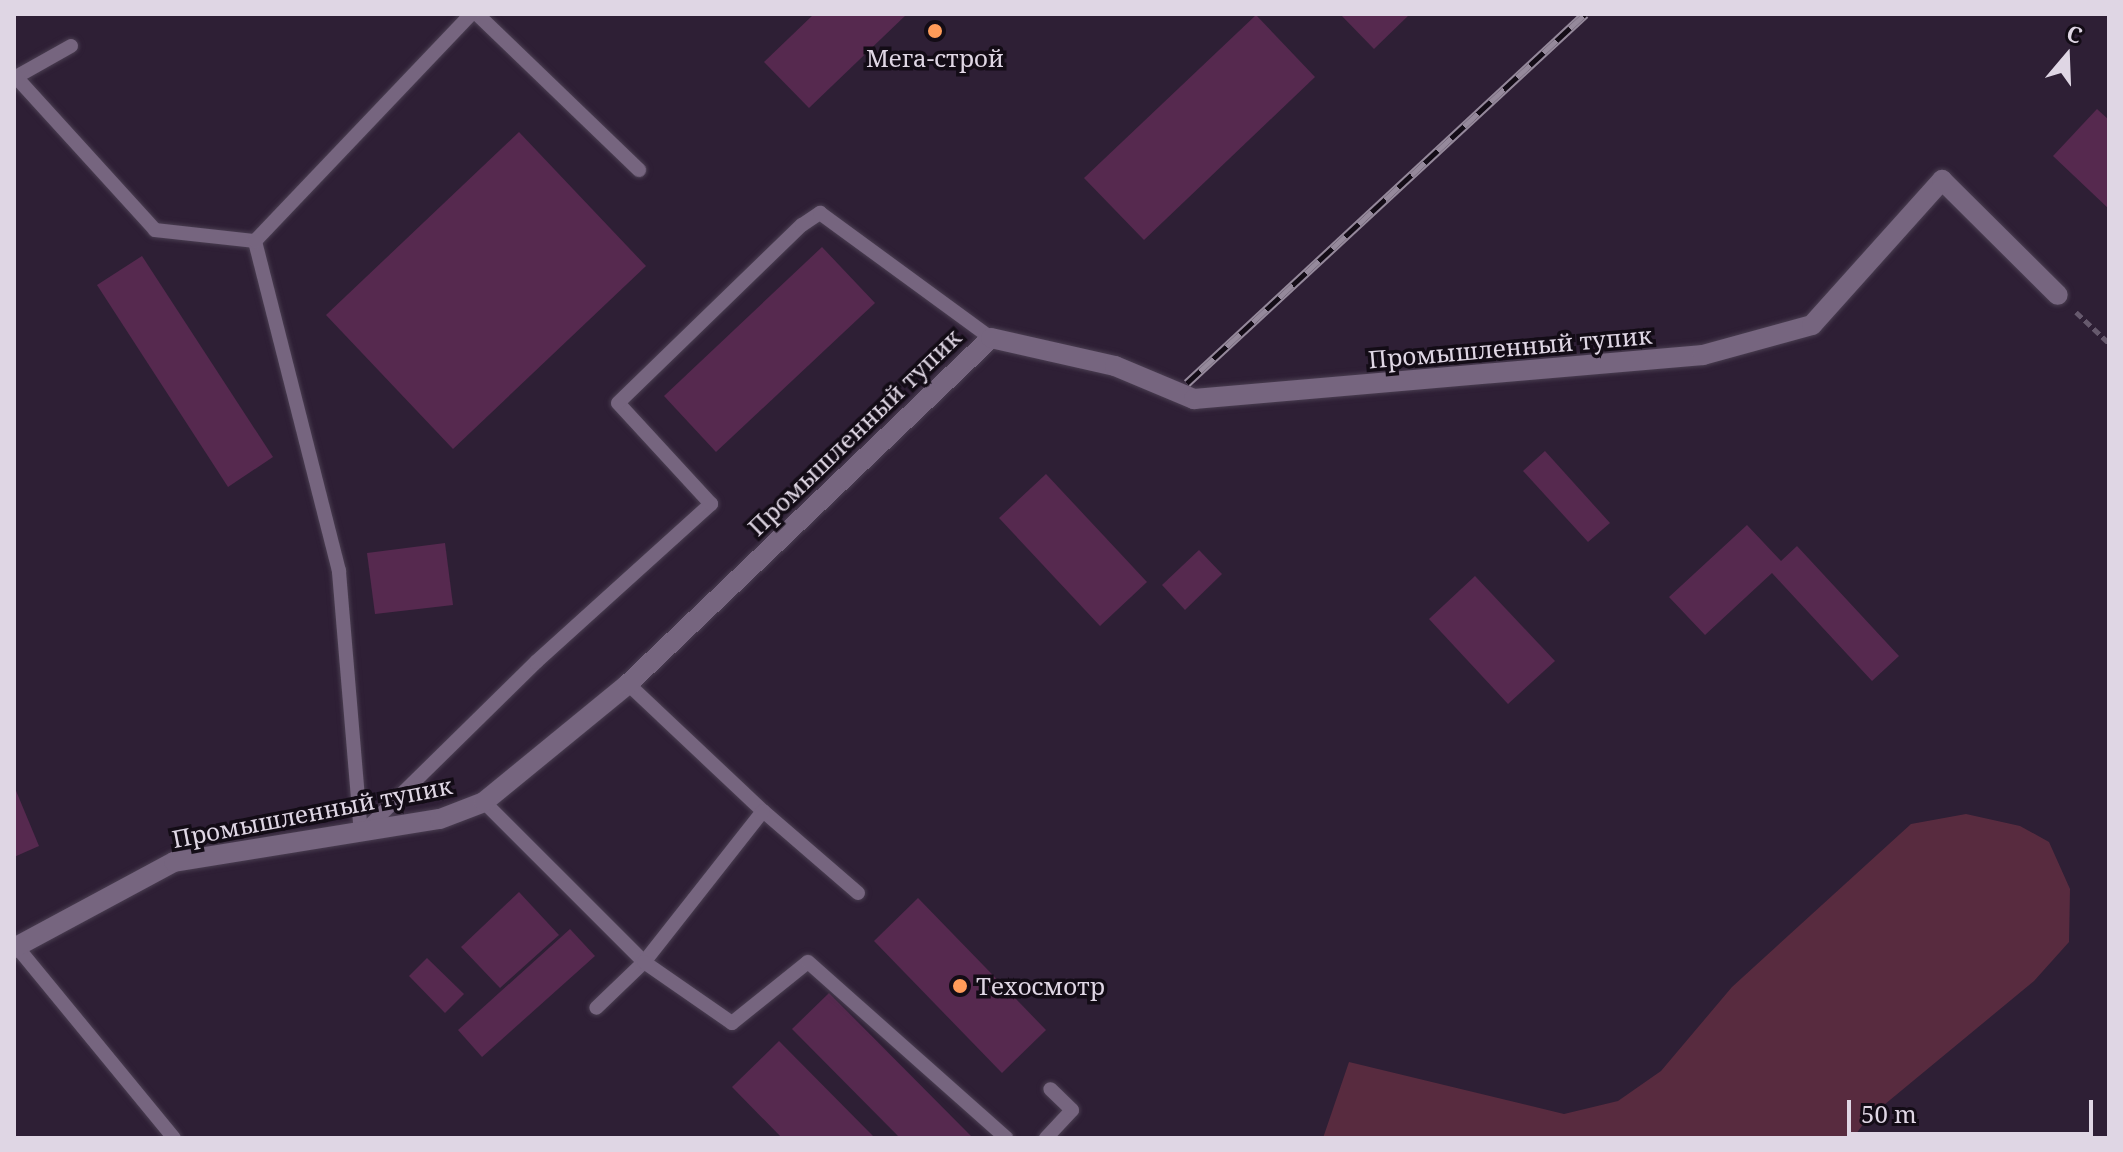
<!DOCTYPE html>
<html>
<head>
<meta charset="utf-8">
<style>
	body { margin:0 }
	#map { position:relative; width:2123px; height:1152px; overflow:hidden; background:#2e1f35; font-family:"Noto Serif",serif }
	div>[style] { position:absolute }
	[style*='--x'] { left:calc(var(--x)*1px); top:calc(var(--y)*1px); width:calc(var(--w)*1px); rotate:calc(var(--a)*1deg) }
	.green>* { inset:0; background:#582b3f }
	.building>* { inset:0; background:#56294f }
	.path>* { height:5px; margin-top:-2.5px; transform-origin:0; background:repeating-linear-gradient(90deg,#66596d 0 8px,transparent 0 12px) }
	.roads { filter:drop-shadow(0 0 2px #4a3e51) drop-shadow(0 0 2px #4a3e51) }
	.service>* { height:14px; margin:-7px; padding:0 7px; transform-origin:7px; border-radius:7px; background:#76657f }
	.minor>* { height:20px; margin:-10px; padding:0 10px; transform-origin:10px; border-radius:10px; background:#76657f }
	.rail>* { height:9px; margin-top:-4.5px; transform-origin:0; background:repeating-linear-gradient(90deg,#130c16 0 18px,#95899b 0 36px); box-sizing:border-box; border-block:2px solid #95899b }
	.dots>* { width:22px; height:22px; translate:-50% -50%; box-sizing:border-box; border:4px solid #130c16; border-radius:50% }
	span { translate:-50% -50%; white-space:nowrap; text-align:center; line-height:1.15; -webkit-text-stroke:7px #130c16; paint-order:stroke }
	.poi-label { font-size:24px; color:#dfd6e4 }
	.left { translate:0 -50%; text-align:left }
	.street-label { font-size:24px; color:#dfd6e4 }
	.frame { position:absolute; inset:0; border:16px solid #dfd6e4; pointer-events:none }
	.north { position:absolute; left:2027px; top:16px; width:80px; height:80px; -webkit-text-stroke:6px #130c16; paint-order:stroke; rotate:19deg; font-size:22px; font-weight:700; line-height:32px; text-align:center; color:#dfd6e4 }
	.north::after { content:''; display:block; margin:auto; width:28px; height:36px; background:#dfd6e4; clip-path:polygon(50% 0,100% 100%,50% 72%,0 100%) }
	.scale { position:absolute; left:1847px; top:1100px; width:246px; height:36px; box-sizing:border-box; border:4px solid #dfd6e4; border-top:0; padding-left:10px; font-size:24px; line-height:28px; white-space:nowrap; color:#dfd6e4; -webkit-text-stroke:6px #130c16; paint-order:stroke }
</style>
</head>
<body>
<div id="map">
	<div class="green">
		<i style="clip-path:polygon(1966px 814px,2020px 826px,2049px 842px,2070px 889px,2069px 942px,2034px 981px,1867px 1119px,1853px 1138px,1323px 1138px,1349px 1062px,1564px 1114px,1618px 1101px,1661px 1071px,1732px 987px,1911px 824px)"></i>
	</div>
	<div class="building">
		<i style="clip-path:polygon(814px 14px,907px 14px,809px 108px,764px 62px)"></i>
		<i style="clip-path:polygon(1340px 14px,1410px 14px,1374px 49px)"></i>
		<i style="clip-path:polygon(1256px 15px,1315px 77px,1144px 240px,1084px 178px)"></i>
		<i style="clip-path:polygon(2097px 109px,2109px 120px,2109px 209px,2053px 156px)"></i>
		<i style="clip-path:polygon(519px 132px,646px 266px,453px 449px,326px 315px)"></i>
		<i style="clip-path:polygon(822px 247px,875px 303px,716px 452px,664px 396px)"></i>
		<i style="clip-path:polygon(142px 256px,273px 457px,228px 487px,97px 285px)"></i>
		<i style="clip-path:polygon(1545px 451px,1610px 523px,1588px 542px,1523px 471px)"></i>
		<i style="clip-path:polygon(1046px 474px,1147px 582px,1100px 626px,999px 518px)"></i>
		<i style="clip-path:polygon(1747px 525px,1781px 561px,1797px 546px,1899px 656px,1872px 681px,1772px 573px,1705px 635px,1669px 597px)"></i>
		<i style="clip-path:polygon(445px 543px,453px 605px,375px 614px,367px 553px)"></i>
		<i style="clip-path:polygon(1199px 550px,1222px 574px,1185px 610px,1162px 585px)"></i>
		<i style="clip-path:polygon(1475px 576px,1555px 661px,1508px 704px,1429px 619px)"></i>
		<i style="clip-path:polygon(14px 786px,39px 846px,14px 857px)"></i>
		<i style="clip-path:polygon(519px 892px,559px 935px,500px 988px,461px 947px)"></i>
		<i style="clip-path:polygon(918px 898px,1046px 1030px,1002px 1073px,874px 941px)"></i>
		<i style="clip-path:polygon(570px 929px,595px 956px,482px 1057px,458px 1030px)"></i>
		<i style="clip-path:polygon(427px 958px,464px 994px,445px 1013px,409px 976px)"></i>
		<i style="clip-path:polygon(829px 993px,973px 1138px,900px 1138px,792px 1029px)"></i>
		<i style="clip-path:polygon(779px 1041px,875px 1138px,782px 1138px,732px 1087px)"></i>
	</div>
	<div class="path">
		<i style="--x:2076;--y:312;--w:45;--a:43.2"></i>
	</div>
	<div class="roads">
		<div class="service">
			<i style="--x:477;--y:14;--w:225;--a:43.9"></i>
			<i style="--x:71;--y:46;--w:63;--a:150.6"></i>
			<i style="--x:16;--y:77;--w:207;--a:47.7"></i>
			<i style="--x:155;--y:230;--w:101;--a:6.3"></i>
			<i style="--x:628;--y:684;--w:185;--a:43.3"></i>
			<i style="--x:484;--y:802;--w:226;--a:45"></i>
			<i style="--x:644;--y:962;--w:66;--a:136.2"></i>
			<i style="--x:364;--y:831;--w:241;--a:-44.5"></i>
			<i style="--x:536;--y:662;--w:236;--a:-42.1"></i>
			<i style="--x:711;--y:504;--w:137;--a:-132.6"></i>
			<i style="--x:618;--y:403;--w:256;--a:-44.1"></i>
			<i style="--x:802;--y:225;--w:22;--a:-34"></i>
			<i style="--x:820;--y:213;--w:212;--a:36.2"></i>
			<i style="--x:361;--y:834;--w:264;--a:-94.8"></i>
			<i style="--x:339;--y:571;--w:341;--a:-104.3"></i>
			<i style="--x:255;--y:241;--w:313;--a:-46.4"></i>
			<i style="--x:858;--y:893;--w:125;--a:-139.2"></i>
			<i style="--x:763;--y:811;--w:192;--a:128.2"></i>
			<i style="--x:644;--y:962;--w:107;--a:34.7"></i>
			<i style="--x:732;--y:1023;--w:97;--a:-38.8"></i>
			<i style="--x:808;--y:962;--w:265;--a:41.6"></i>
			<i style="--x:17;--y:947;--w:247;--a:50.6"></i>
			<i style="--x:1046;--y:1138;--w:38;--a:-47"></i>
			<i style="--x:1072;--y:1110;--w:30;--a:-136"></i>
		</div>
		<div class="minor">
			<i style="--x:14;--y:948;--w:182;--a:-28.3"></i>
			<i style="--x:174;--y:862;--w:269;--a:-9.2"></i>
			<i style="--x:440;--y:819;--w:47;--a:-21.1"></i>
			<i style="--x:484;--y:802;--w:186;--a:-39.3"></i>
			<i style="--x:628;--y:684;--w:501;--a:-43.63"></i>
			<i style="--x:991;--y:338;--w:127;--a:12.7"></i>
			<i style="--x:1115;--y:366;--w:86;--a:22.7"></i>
			<i style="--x:1194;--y:399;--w:511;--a:-4.94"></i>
			<i style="--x:1703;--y:355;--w:113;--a:-15.4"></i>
			<i style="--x:1812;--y:325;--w:195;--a:-48.1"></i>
			<i style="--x:1942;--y:180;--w:163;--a:44.8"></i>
		</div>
	</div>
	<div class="rail">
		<i style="--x:1187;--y:383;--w:543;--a:-42.83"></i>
	</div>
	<div class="dots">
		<i style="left:935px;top:31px;background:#ff9b59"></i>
		<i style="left:960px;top:986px;background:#ff9b59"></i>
	</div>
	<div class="poi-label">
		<span style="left:935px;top:58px">Мега-строй</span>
		<span class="left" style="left:976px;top:986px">Техосмотр</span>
	</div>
	<div class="street-label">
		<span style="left:1510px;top:347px;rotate:-5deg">Промышленный тупик</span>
		<span style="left:854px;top:432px;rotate:-44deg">Промышленный тупик</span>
		<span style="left:312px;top:812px;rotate:-11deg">Промышленный тупик</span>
	</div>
	<div class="frame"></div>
	<div class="north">С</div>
	<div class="scale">50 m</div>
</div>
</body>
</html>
